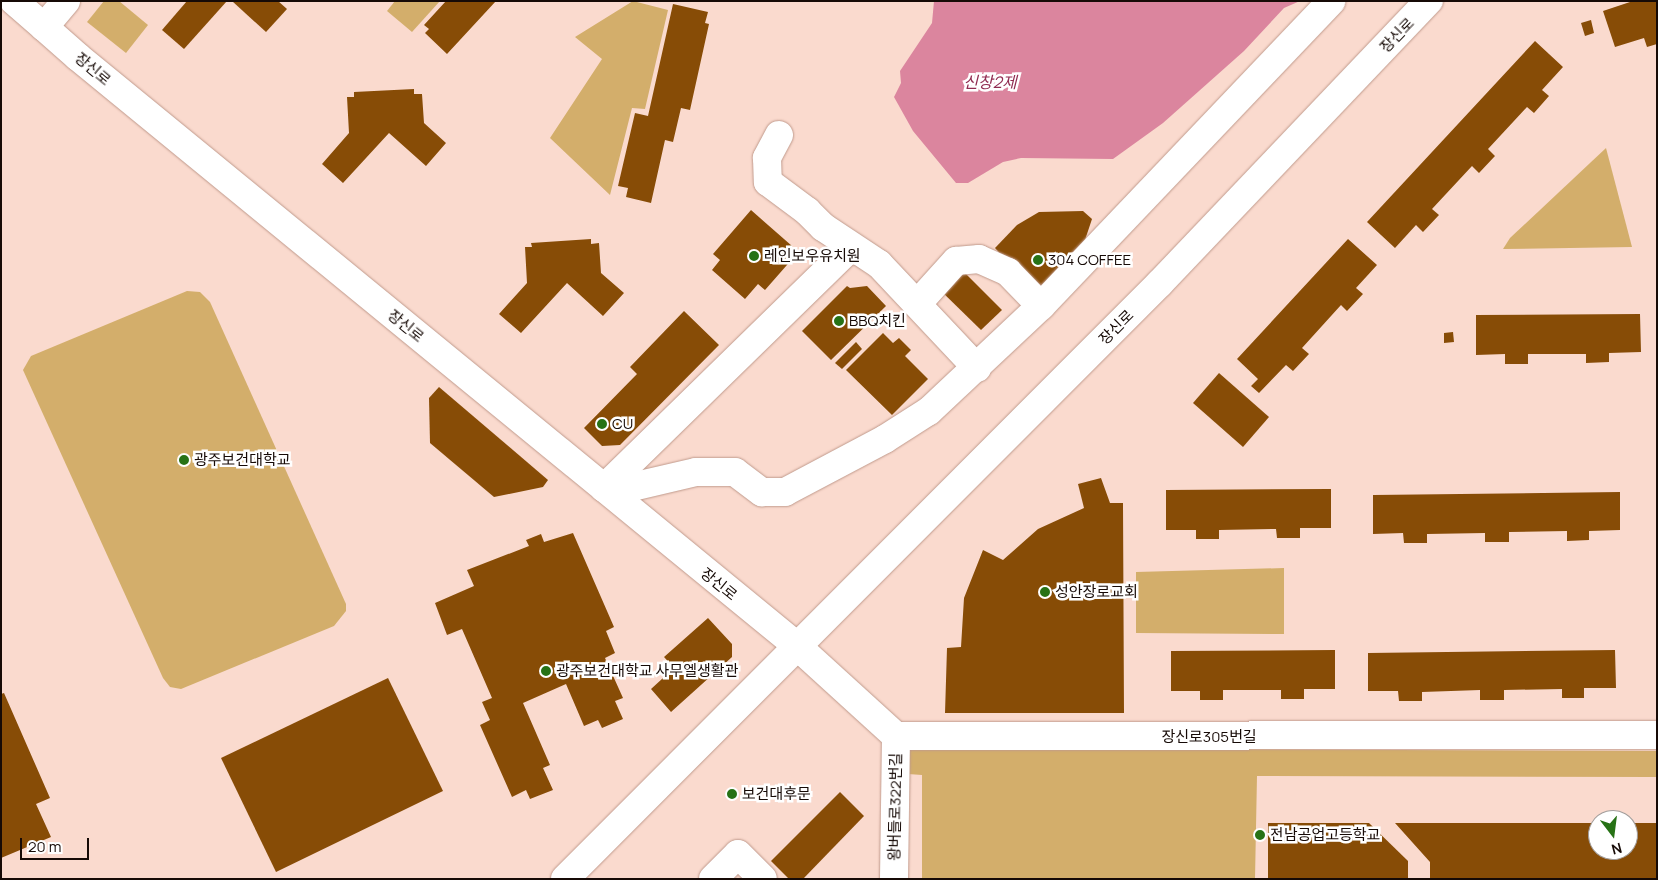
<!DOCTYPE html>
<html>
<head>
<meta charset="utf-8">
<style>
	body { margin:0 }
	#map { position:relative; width:1658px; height:880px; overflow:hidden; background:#fadace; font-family:Manrope,"Noto Sans KR",sans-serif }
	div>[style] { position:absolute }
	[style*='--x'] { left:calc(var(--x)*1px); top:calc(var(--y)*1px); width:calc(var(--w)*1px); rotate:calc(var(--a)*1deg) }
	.green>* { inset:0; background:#d3ae6b }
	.water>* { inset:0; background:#db859e }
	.building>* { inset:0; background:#874c06 }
	.roads { filter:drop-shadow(0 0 1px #c09a8c) drop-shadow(0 0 1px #c09a8c) }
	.minor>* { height:28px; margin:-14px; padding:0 14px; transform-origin:14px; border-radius:14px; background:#fff }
	.major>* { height:28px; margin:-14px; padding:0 14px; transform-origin:14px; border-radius:14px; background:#fff }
	.dots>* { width:14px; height:14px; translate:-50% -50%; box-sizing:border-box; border:2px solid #fff; border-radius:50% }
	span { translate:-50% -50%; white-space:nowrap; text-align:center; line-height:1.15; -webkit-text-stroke:5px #fff; paint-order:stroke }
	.street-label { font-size:15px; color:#160a06 }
	.poi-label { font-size:15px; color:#160a06 }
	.left { translate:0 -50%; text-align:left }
	.water-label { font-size:16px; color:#902c51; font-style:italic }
	.frame { position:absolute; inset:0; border:2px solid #160a06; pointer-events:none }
	.north { position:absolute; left:1588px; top:810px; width:50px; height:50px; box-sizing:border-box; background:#fff; border:1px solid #a29d9b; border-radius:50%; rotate:165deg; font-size:14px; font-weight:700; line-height:20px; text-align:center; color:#160a06 }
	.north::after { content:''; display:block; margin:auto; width:18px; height:22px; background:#277216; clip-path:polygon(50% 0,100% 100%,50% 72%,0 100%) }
	.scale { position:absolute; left:20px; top:838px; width:69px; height:22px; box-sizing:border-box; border:2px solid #160a06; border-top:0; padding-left:6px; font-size:15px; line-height:18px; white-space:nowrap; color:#160a06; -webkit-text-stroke:4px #fff; paint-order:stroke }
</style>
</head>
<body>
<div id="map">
	<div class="green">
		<i style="clip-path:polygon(104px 1px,119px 1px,148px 25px,126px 53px,87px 22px)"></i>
		<i style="clip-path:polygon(395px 1px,440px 1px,412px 32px,387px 11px)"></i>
		<i style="clip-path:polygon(633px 1px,668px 10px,645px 109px,632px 108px,610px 195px,550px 138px,602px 59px,575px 37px)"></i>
		<i style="clip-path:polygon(1606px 148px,1632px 247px,1503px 249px,1510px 238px)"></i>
		<i style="clip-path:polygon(187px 291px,200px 292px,210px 302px,346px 604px,346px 611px,334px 626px,181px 689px,170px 687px,163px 678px,23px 370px,31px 356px)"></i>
		<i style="clip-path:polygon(1284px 568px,1284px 634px,1136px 633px,1136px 572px)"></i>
		<i style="clip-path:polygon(909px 748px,1657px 751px,1657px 777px,1257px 776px,1255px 879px,922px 879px,922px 775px,908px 774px)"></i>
	</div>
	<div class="water">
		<i style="clip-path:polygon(934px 1px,1300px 1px,1284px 8px,1244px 51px,1163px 123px,1113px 159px,1021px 158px,1003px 162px,968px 183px,956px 183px,913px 131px,894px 97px,901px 83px,900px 71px,932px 23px)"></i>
	</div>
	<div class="building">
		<i style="clip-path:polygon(187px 1px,227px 1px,184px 49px,162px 30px)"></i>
		<i style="clip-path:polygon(232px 1px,278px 1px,287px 9px,266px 32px)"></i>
		<i style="clip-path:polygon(446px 1px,496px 1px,447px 54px,425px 33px,429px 29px,424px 25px)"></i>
		<i style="clip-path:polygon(1633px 1px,1657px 1px,1657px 44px,1647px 47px,1644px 38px,1615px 47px,1603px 11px)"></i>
		<i style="clip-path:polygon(673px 4px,708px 12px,705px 23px,709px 24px,690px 110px,681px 108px,673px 142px,665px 140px,651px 203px,626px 197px,628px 188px,618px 186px,635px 113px,648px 116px)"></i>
		<i style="clip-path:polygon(1591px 20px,1594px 33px,1585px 36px,1581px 23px)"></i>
		<i style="clip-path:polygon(1535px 41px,1563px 67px,1542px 90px,1549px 96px,1534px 113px,1527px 107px,1488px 149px,1495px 156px,1479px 173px,1472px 166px,1432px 209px,1439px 215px,1423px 232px,1416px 225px,1395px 248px,1367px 222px)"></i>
		<i style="clip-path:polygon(414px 89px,414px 94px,422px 94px,424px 123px,446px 143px,426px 166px,389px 133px,343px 183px,322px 164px,349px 133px,347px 97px,354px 97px,354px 92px)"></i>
		<i style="clip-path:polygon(751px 210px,792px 246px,787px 251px,794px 257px,765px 290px,758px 284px,745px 299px,712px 270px,720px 260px,713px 254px)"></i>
		<i style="clip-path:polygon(1083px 211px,1092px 219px,1084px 243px,1035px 293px,995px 248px,1017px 225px,1039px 212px)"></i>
		<i style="clip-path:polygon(591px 239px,591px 244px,599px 243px,601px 273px,624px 293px,603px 316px,567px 283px,521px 333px,499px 314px,527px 283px,525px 247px,532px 247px,531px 243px)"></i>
		<i style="clip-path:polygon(1348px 239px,1377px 265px,1356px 288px,1363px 294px,1347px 311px,1341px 305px,1302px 348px,1309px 354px,1293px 371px,1286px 365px,1259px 393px,1251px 386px,1258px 379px,1237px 359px)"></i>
		<i style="clip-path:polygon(959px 267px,1002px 310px,981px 330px,938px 288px)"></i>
		<i style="clip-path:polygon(847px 286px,850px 288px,867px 286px,886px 306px,831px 360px,802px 331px)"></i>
		<i style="clip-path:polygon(684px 311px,719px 345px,620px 445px,602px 446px,584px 428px,637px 374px,630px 367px)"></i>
		<i style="clip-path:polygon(1640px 314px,1641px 352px,1609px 353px,1609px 362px,1586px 363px,1586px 354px,1528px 354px,1528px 364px,1505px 364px,1505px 354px,1476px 355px,1476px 315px)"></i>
		<i style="clip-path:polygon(1453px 332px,1454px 342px,1444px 343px,1444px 333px)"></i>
		<i style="clip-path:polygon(883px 333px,893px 343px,899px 338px,911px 350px,905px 356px,928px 379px,892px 415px,846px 370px)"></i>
		<i style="clip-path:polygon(856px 342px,862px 349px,842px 369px,835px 363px)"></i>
		<i style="clip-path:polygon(1219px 373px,1269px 417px,1243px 447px,1193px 403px)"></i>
		<i style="clip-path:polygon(439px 387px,548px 480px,543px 487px,494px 497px,430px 443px,429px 398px)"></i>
		<i style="clip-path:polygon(1101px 478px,1110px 503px,1123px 503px,1124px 713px,945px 713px,947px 648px,961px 647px,964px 598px,983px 550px,1003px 560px,1038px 529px,1084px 508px,1078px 484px)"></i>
		<i style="clip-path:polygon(1331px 489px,1331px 528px,1300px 528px,1300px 538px,1277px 538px,1276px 529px,1219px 530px,1219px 539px,1196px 539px,1196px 530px,1166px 530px,1166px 490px)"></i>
		<i style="clip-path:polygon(1620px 492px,1620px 530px,1589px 531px,1589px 540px,1567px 541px,1567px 531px,1509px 532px,1509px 542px,1485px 542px,1485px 533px,1427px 534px,1427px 543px,1404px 543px,1403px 533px,1373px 534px,1373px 495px)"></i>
		<i style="clip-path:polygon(573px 533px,614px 627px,606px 631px,615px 653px,605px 658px,623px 698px,615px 701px,623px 719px,602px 728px,598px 720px,584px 726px,566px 684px,523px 703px,550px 765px,543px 768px,553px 790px,530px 799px,526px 790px,512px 797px,480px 725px,490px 720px,482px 702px,492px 698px,462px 629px,447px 635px,435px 603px,474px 586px,467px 570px,529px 546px,526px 540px,541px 534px,544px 542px)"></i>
		<i style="clip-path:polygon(708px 618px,732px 644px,732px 657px,671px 712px,651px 689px,674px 668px,664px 657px)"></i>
		<i style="clip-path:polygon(1335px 650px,1335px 689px,1304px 689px,1304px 699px,1281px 699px,1281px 690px,1223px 690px,1223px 700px,1200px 700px,1200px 691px,1171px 691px,1171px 651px)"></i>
		<i style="clip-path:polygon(1615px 650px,1616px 688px,1584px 688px,1584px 698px,1562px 698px,1562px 689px,1504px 690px,1504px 700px,1480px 700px,1480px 690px,1422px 692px,1422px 701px,1399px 701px,1398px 691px,1368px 691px,1368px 653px)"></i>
		<i style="clip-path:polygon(388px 678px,443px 791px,276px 872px,221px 758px)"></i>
		<i style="clip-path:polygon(4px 693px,50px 798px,36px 804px,51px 837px,1px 858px,1px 694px)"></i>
		<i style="clip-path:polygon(840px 792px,864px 816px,803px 879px,789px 879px,771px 861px)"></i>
		<i style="clip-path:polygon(1268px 823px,1369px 823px,1408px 861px,1408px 879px,1268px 879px)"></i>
		<i style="clip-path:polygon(1395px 823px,1598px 823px,1598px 850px,1628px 850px,1628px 823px,1657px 823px,1657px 879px,1430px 879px,1430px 862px)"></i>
	</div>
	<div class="roads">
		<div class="minor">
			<i style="--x:14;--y:1;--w:40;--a:41"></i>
			<i style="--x:66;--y:1;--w:34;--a:130"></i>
			<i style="--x:44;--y:27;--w:45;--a:41.4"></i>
			<i style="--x:78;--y:57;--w:928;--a:39.32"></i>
			<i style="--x:796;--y:645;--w:135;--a:42.3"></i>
			<i style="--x:896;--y:736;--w:761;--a:-0.08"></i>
			<i style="--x:779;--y:135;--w:26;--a:118"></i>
			<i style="--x:767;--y:158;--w:24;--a:88"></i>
			<i style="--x:768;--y:182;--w:49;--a:36.6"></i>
			<i style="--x:807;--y:211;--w:23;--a:45"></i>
			<i style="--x:823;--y:227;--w:67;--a:33.5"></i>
			<i style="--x:879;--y:264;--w:143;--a:46.7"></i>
			<i style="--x:918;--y:303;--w:57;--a:-47.9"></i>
			<i style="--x:956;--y:261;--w:23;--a:-5"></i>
			<i style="--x:979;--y:259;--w:32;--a:24"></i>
			<i style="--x:1008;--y:272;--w:47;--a:45.9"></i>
			<i style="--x:604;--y:488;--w:32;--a:-4"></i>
			<i style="--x:636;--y:486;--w:62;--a:-13.1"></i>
			<i style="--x:696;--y:472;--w:39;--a:0"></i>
			<i style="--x:735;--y:472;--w:34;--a:37"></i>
			<i style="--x:762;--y:492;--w:23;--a:0"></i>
			<i style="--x:785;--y:492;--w:113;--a:-27.9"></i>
			<i style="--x:885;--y:439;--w:52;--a:-32.5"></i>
			<i style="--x:929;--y:411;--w:154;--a:-43.2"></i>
			<i style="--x:1041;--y:306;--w:421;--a:-46.4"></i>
			<i style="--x:604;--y:488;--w:345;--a:-44.3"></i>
			<i style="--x:713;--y:879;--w:35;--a:-45"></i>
			<i style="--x:738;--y:854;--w:35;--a:45"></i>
			<i style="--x:894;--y:879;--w:143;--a:-89.2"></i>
		</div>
		<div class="major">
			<i style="--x:565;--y:879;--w:842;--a:-45.05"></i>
			<i style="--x:1160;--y:283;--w:390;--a:-46.4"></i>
		</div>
	</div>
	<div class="dots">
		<i style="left:754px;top:256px;background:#277216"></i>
		<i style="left:1038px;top:260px;background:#277216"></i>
		<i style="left:839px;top:321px;background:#277216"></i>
		<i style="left:602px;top:424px;background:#277216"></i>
		<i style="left:184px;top:460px;background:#277216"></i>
		<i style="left:1045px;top:592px;background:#277216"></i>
		<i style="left:546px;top:671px;background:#277216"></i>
		<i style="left:732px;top:794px;background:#277216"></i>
		<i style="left:1260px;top:835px;background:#277216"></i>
	</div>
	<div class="street-label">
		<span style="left:1397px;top:35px;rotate:-46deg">장신로</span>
		<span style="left:93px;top:69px;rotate:40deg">장신로</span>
		<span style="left:406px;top:326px;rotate:39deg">장신로</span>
		<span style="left:1116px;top:327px;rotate:-45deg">장신로</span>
		<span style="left:719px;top:584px;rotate:39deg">장신로</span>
		<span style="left:1209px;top:737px">장신로305번길</span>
		<span style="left:895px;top:807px;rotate:-89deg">왕버들로322번길</span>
	</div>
	<div class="poi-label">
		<span class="left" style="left:764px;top:256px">레인보우유치원</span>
		<span class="left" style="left:1048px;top:260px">304 COFFEE</span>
		<span class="left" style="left:849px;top:321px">BBQ치킨</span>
		<span class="left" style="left:612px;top:424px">CU</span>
		<span class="left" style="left:194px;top:460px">광주보건대학교</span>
		<span class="left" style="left:1055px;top:592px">성안장로교회</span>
		<span class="left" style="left:556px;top:671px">광주보건대학교 사무엘생활관</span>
		<span class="left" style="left:742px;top:794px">보건대후문</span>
		<span class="left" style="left:1270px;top:835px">전남공업고등학교</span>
	</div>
	<div class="water-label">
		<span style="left:990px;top:82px">신창2제</span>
	</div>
	<div class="frame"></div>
	<div class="north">N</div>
	<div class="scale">20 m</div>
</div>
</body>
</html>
